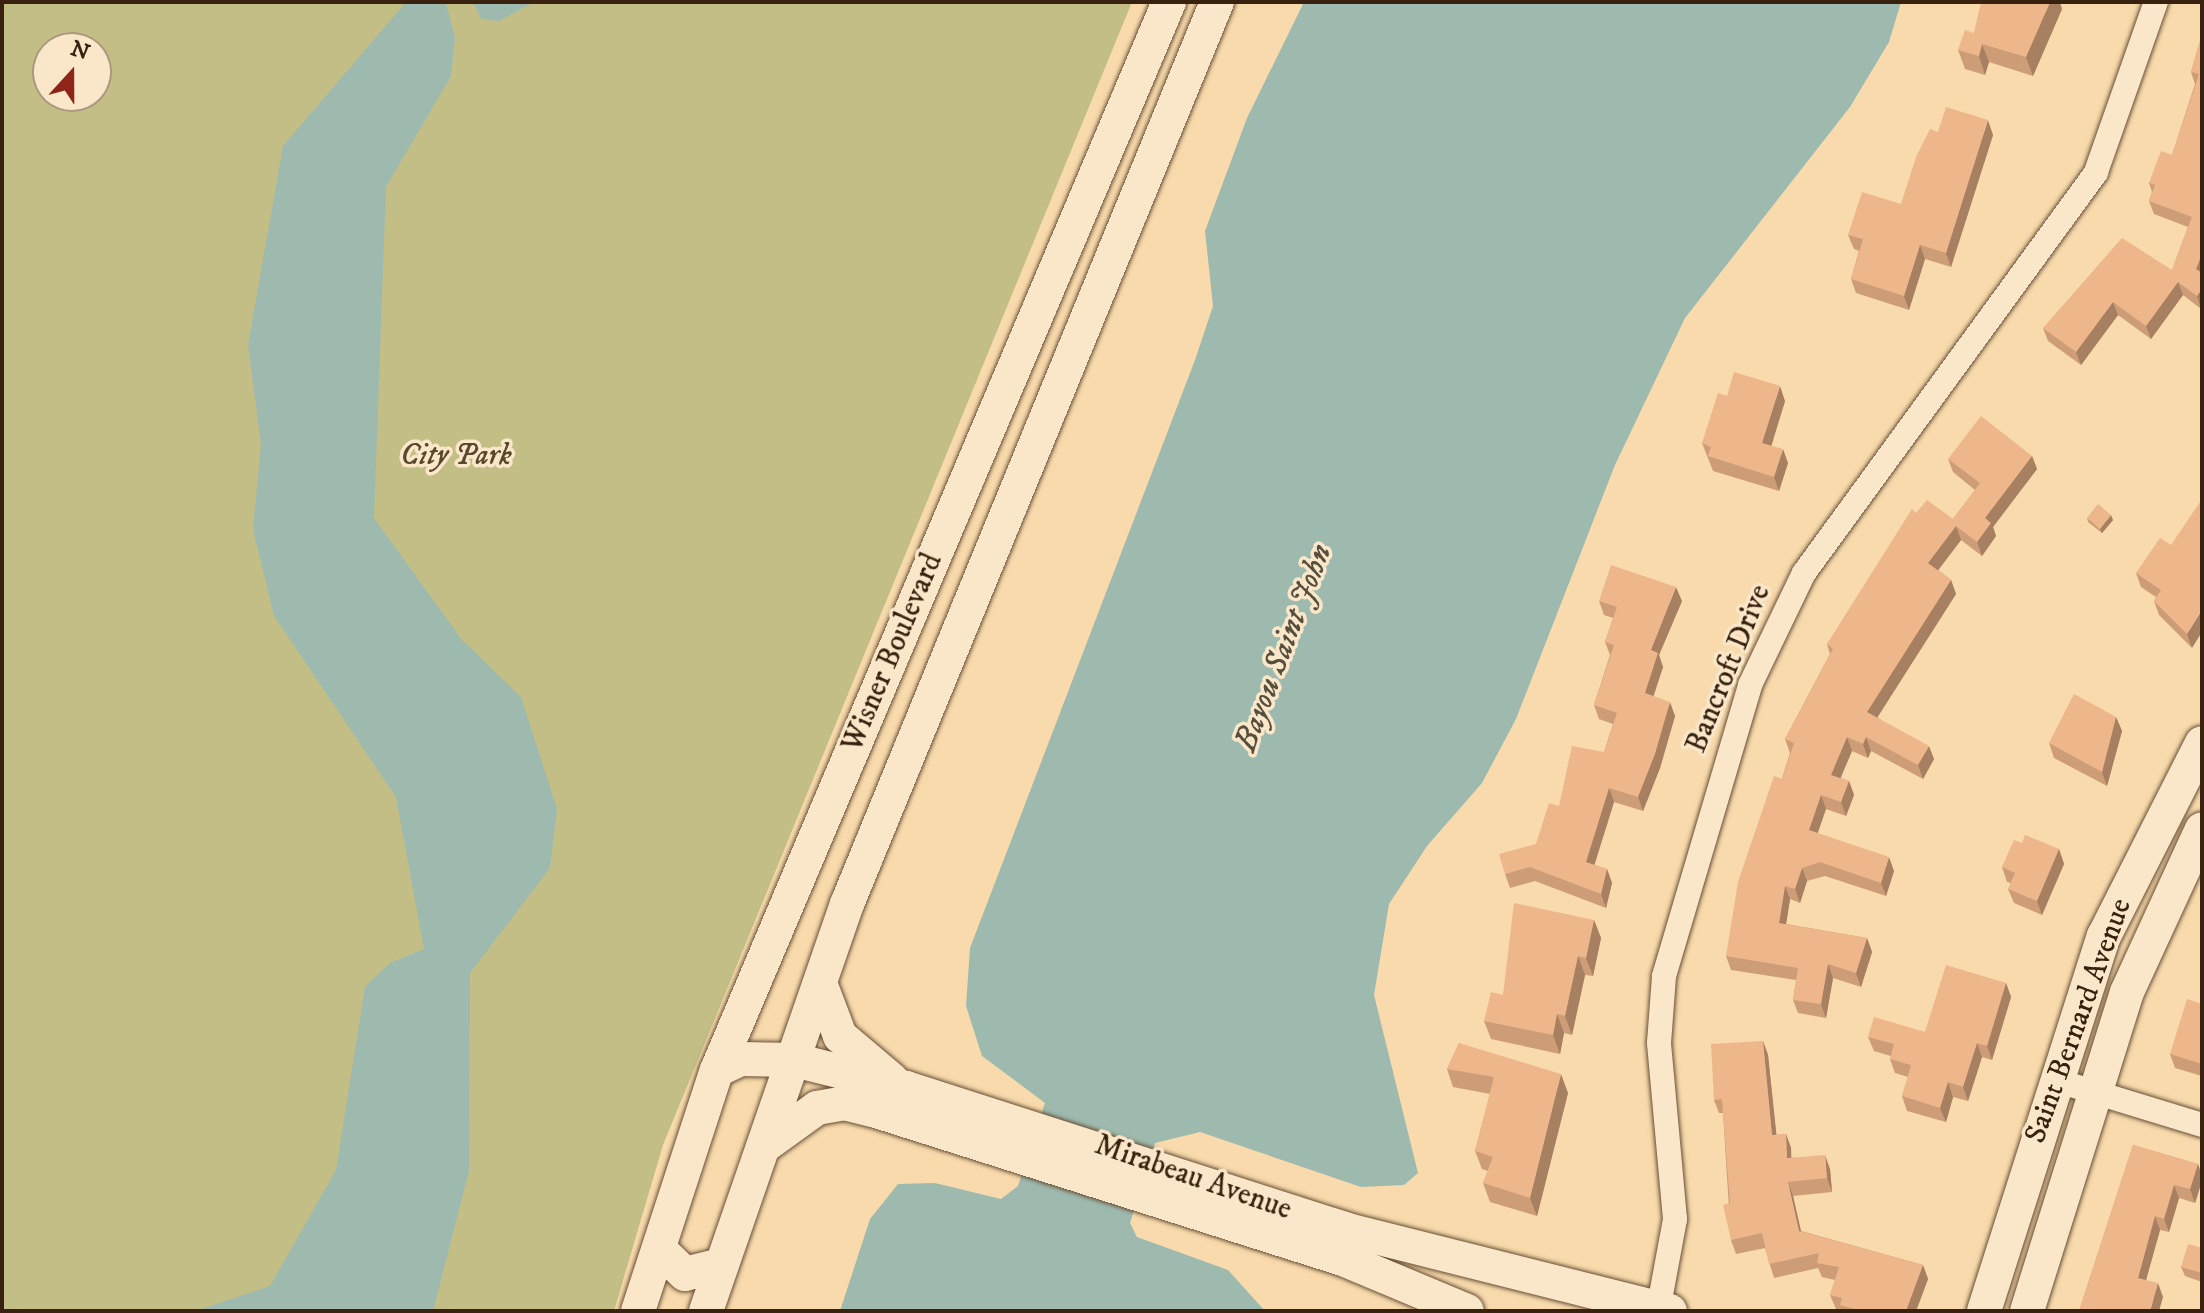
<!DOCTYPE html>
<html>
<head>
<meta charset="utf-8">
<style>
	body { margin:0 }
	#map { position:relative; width:2204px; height:1313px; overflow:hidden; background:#f8daac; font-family:"IM FELL DW Pica",serif }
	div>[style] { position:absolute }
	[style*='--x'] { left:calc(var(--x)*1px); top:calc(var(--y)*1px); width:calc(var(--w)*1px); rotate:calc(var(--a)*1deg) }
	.green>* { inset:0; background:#c2be86 }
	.water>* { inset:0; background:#9ebaaf }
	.roads { filter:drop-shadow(0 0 2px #684f36) drop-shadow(0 0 2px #684f36) }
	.street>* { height:24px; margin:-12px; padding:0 12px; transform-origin:12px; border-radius:12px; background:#fae7c9 }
	.secondary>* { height:34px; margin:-17px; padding:0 17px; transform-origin:17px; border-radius:17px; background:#fae7c9 }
	.wall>* { inset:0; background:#cd9d78 }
	.shaded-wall>* { inset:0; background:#a77f61 }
	.building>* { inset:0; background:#eeb68b }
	span { translate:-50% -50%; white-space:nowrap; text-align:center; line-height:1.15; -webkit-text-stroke:7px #fae7c9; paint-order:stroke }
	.park-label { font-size:30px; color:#5a482c; font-style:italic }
	.street-label { font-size:30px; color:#38210e }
	.water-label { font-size:32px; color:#574f3e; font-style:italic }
	.frame { position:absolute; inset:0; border:4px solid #38210e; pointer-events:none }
	.north { position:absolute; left:32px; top:32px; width:80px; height:80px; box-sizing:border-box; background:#fae7c9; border:2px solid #ac987e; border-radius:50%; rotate:21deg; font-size:22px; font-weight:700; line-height:32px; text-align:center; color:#38210e }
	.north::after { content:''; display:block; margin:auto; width:28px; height:36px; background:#8f2418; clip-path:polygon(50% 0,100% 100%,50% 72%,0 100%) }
</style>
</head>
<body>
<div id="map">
	<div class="green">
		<i style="clip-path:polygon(evenodd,2px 2px,1132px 2px,663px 1145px,614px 1311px,2px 1311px,2px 2px,48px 48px,96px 48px,96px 96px,48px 96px,48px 48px)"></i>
	</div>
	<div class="water">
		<i style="clip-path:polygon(406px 2px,446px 3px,455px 37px,451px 76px,386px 187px,374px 518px,462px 640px,521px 697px,557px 809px,550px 868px,470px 973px,469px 1171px,433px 1311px,196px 1311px,270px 1286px,336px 1170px,365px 987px,390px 963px,424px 949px,396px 797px,274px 616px,253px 529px,261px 444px,248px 345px,283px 146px)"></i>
		<i style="clip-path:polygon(473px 2px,534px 2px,499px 21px,481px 19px)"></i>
		<i style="clip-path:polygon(1304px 2px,1901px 2px,1889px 42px,1850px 107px,1685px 318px,1615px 465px,1516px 719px,1482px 783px,1427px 846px,1389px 904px,1374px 995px,1418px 1173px,1404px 1185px,1361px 1187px,1200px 1132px,1155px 1143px,1130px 1223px,1137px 1237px,1228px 1270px,1265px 1311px,840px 1311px,870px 1219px,898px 1184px,935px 1183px,1001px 1199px,1018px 1186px,1045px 1103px,982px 1056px,966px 1006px,970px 948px,1195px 360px,1213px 306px,1205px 231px,1247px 118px)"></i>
	</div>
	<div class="roads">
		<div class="street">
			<i style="--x:2055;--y:1080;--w:154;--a:17"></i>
			<i style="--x:1658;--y:1311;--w:94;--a:-79.5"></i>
			<i style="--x:1675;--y:1219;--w:177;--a:-95.2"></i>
			<i style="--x:1659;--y:1043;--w:67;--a:-85.7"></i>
			<i style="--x:1664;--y:976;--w:303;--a:-73.5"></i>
			<i style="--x:1750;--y:685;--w:124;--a:-64.3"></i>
			<i style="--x:1804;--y:573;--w:496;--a:-53.9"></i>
			<i style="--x:2096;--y:172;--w:180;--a:-70.6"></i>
		</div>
		<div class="secondary">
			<i style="--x:820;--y:983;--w:57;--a:69.3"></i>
			<i style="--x:840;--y:1036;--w:68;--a:40.2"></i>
			<i style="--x:717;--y:1070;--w:26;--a:-25"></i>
			<i style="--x:741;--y:1059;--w:53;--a:1.1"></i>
			<i style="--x:794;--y:1060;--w:115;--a:14"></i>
			<i style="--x:906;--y:1088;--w:463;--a:17.8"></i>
			<i style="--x:1347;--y:1230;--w:333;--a:14.1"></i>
			<i style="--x:763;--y:1147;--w:67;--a:-35.8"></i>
			<i style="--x:817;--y:1108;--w:27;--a:-10"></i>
			<i style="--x:844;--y:1103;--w:30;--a:14"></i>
			<i style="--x:873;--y:1110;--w:495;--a:17.6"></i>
			<i style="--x:1345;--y:1260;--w:132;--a:22.7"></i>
			<i style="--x:659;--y:1249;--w:36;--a:44"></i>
			<i style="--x:685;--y:1274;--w:38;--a:-14"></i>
			<i style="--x:638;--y:1311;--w:254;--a:-71.9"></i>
			<i style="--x:717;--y:1070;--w:1160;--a:-67.06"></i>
			<i style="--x:706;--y:1311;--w:431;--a:-70.9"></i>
			<i style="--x:847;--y:904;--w:975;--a:-67.7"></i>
			<i style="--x:1984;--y:1311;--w:394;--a:-72.3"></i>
			<i style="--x:2104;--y:936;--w:216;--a:-63.1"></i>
			<i style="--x:2027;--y:1311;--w:334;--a:-72.6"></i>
			<i style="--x:2127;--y:992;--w:179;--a:-65.3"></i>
		</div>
	</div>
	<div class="wall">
		<i style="clip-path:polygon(2062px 9px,2033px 76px,1989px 62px,1985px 75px,1965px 69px,1958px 50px,1974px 33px)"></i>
		<i style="clip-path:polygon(2202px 34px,2201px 309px,2183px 295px,2151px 339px,2118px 315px,2081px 365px,2048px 341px,2043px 328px,2172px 270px,2188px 227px,2154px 214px,2149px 201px,2152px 192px,2149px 183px,2172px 155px,2195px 84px,2191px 72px)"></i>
		<i style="clip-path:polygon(1938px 132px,1993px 135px,1951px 267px,1925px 259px,1909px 310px,1856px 293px,1851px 279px,1859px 251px,1854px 249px,1848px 235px,1901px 204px)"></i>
		<i style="clip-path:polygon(1727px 396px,1785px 401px,1771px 445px,1788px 463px,1779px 491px,1713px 471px,1702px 443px)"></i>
		<i style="clip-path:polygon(2032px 456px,2037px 469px,1993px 527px,1996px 536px,1982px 556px,1961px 540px,1938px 570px,1951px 580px,1956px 594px,1877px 717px,1934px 759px,1923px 779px,1871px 751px,1868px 758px,1852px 751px,1840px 778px,1849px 781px,1854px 795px,1846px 816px,1826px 809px,1817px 833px,1894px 871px,1886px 896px,1825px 876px,1807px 881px,1800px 903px,1790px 899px,1786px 924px,1867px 938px,1872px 952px,1861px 987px,1833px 978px,1826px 1018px,1798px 1013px,1793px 1000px,1796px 980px,1731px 970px,1726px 956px,1790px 753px,1785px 739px,1830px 654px,1827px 644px,1916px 513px,1953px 519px,1975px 490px,1953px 472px,1948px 459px)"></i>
		<i style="clip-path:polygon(2087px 518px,2113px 520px,2102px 533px,2088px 522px)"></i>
		<i style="clip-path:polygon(2171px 545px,2192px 648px,2159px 615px,2154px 601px,2156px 597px,2141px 587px,2136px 573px)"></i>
		<i style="clip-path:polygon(1599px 601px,1682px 601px,1659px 655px,1663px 667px,1653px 696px,1675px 716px,1660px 768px,1643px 811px,1614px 802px,1594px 865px,1607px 869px,1612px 883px,1606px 908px,1535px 881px,1510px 888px,1505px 874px,1536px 844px,1559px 806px,1604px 752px,1613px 724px,1599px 719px,1594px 705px,1610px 655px,1605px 642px,1613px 618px,1604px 615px)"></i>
		<i style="clip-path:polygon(2116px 717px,2122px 731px,2107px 786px,2054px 758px,2049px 743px)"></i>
		<i style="clip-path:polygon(2022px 843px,2059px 849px,2064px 864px,2042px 915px,2014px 903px,2008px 889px,2011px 883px,2007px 882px,2002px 867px)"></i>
		<i style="clip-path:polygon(1594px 920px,1601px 938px,1593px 976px,1585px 975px,1572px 1035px,1564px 1033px,1560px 1054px,1491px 1039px,1484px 1021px)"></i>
		<i style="clip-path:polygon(2006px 983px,2011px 997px,1992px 1060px,1982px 1057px,1968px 1101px,1953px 1097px,1946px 1122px,1907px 1111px,1902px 1096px,1908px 1077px,1895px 1073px,1890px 1059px,1891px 1056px,1874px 1051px,1868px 1037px,1925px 1032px)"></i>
		<i style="clip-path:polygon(2202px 1004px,2202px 1076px,2175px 1068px,2170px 1054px)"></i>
		<i style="clip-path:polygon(1763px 1041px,1768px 1055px,1776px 1135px,1786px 1134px,1791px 1148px,1791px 1158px,1830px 1169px,1832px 1192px,1793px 1196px,1801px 1231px,1923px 1265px,1928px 1279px,1916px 1311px,1842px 1311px,1836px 1309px,1830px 1295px,1835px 1280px,1822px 1277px,1818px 1268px,1774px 1278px,1765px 1248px,1736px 1254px,1731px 1240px,1723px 1113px,1719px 1113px,1714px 1100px)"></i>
		<i style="clip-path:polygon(1459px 1043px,1568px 1093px,1537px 1216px,1490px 1202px,1483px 1183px,1488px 1171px,1482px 1169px,1475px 1151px,1490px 1094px,1453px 1087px,1447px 1069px)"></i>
		<i style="clip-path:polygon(2133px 1145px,2198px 1164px,2202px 1176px,2202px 1181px,2195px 1203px,2179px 1198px,2169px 1232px,2160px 1230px,2146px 1280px,2163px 1297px,2079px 1311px)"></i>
		<i style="clip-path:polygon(2202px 1248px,2202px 1282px,2185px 1276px,2181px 1267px)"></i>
	</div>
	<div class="shaded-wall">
		<i style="clip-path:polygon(2050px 2px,2060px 2px,2062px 9px,2033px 76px,2026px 57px)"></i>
		<i style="clip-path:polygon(1982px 44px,1989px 62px,1985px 75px,1979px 56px)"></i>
		<i style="clip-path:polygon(1988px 120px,1993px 135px,1951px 267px,1946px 253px)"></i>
		<i style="clip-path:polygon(1920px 245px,1925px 259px,1909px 310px,1904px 296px)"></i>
		<i style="clip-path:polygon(2202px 254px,2202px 280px,2196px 269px)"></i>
		<i style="clip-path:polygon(2178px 282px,2183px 295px,2151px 339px,2146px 326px)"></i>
		<i style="clip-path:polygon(2202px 289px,2202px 308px,2201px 309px,2197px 296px)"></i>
		<i style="clip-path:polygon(2113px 302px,2118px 315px,2081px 365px,2076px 352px)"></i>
		<i style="clip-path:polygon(1780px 386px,1785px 401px,1768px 457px,1762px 443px)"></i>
		<i style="clip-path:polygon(1783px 449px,1788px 463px,1779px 491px,1774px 477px)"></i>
		<i style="clip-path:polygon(2032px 456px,2037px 469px,1993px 527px,1996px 536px,1982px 556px,1977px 542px,1985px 518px)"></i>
		<i style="clip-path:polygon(2111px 515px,2113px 520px,2102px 533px,2100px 529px)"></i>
		<i style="clip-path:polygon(1956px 526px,1961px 540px,1933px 577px,1928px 563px)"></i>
		<i style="clip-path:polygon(1951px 580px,1956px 594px,1872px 726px,1867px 712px)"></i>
		<i style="clip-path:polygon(1676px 587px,1682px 601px,1659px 655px,1663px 667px,1650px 707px,1645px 693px,1651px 650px)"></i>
		<i style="clip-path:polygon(2202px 610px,2202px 632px,2192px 648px,2187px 634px)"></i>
		<i style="clip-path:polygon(1670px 702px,1675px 716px,1660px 768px,1643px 811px,1638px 797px)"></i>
		<i style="clip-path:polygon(2116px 717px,2122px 731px,2107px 786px,2102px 772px)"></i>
		<i style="clip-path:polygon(1847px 737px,1852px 751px,1836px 789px,1831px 775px)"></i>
		<i style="clip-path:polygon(1866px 737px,1871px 751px,1868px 758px,1863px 744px)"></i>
		<i style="clip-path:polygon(1929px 746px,1934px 759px,1923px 779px,1918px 765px)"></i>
		<i style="clip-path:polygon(1849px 781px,1854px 795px,1846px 816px,1841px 802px)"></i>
		<i style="clip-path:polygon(1609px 788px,1614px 802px,1591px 876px,1586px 862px)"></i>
		<i style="clip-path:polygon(1821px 795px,1826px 809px,1814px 844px,1809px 830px)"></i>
		<i style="clip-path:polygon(2059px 849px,2064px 864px,2042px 915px,2037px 901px)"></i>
		<i style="clip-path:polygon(1889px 857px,1894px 871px,1886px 896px,1881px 883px)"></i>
		<i style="clip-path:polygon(1802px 868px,1807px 881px,1800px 903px,1795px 889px)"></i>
		<i style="clip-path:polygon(1607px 869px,1612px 883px,1606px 908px,1601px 894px)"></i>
		<i style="clip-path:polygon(1785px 886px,1790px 899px,1784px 937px,1779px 923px)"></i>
		<i style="clip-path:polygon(1594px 920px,1601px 938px,1593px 976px,1586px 958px)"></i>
		<i style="clip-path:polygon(1867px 938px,1872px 952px,1861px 987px,1856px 973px)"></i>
		<i style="clip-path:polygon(1578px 956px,1585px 975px,1572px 1035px,1565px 1016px)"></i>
		<i style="clip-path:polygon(1828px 964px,1833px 978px,1826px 1018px,1821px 1004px)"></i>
		<i style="clip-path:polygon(2006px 983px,2011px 997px,1992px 1060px,1987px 1046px)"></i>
		<i style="clip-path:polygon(1557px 1014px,1564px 1033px,1560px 1054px,1553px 1035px)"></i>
		<i style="clip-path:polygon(1763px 1041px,1768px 1055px,1778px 1149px,1772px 1135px)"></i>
		<i style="clip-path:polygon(1977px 1043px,1982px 1057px,1968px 1101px,1963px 1087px)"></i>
		<i style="clip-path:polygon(1561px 1074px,1568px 1093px,1537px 1216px,1530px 1198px)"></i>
		<i style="clip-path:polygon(1948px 1082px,1953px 1097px,1946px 1122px,1940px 1108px)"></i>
		<i style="clip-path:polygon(1786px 1134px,1791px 1148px,1792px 1172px,1787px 1158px)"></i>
		<i style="clip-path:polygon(1825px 1155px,1830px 1169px,1832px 1192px,1827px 1178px)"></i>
		<i style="clip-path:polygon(2198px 1164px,2202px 1176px,2202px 1181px,2195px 1203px,2190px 1189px)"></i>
		<i style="clip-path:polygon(1788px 1182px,1793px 1196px,1804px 1245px,1799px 1231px)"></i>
		<i style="clip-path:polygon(2174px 1185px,2179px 1198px,2169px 1232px,2164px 1219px)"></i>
		<i style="clip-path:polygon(2155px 1216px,2160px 1230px,2143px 1291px,2138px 1278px)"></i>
		<i style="clip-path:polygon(1923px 1265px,1928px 1279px,1916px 1311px,1906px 1311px)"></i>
		<i style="clip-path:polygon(2158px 1283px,2163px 1297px,2159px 1311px,2150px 1311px)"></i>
	</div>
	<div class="building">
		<i style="clip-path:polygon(1981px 2px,2050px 2px,2026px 57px,1982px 44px,1979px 56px,1958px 50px,1965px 30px,1974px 33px)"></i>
		<i style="clip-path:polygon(2202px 34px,2202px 254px,2196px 269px,2202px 273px,2202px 289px,2197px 296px,2178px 282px,2146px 326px,2113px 302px,2076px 352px,2043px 328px,2122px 238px,2172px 270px,2192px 217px,2149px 201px,2155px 185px,2149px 183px,2161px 151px,2172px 155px,2199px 74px,2191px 72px)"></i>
		<i style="clip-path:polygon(1946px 107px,1988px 120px,1946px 253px,1920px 245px,1904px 296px,1851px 279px,1863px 239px,1848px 235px,1862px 192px,1901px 204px,1916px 157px,1930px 129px,1938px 132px)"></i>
		<i style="clip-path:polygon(1734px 372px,1780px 386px,1762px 443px,1783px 449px,1774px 477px,1708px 456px,1711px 447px,1702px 443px,1718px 393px,1727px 396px)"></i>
		<i style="clip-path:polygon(1981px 416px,2032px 456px,1985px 518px,1991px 523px,1977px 542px,1956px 526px,1928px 563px,1951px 580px,1867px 712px,1929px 746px,1918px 765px,1866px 737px,1863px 744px,1847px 737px,1831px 775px,1849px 781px,1841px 802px,1821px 795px,1809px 830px,1889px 857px,1881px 883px,1820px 862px,1802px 868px,1795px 889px,1785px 886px,1779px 923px,1867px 938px,1856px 973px,1828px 964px,1821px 1004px,1793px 1000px,1798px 968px,1726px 956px,1738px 882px,1774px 776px,1782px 779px,1794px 743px,1785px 739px,1833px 649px,1827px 644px,1912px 509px,1916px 513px,1927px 500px,1953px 519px,1980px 483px,1948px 459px)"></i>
		<i style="clip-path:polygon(2202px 499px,2202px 610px,2187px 634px,2154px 601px,2161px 590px,2136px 573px,2160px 538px,2171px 545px)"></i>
		<i style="clip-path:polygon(2098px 504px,2111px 515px,2100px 529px,2087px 518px)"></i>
		<i style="clip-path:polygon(1611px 565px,1676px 587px,1651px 650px,1658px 653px,1645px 693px,1670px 702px,1655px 754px,1638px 797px,1609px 788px,1586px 862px,1607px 869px,1601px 894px,1530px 867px,1505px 874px,1499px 854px,1536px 844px,1549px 803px,1559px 806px,1572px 746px,1604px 752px,1617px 713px,1594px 705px,1614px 645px,1605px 642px,1617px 607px,1599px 601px)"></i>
		<i style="clip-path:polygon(2074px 694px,2116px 717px,2102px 772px,2049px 743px)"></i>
		<i style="clip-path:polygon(2025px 835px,2059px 849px,2037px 901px,2008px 889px,2015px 873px,2002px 867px,2014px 840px,2022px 843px)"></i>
		<i style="clip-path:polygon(1514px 903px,1594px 920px,1586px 958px,1578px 956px,1565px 1016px,1557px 1014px,1553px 1035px,1484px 1021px,1491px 992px,1503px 995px)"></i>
		<i style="clip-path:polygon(1946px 965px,2006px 983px,1987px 1046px,1977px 1043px,1963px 1087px,1948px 1082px,1940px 1108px,1902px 1096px,1911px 1065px,1890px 1059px,1894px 1044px,1868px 1037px,1874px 1017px,1925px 1032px)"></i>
		<i style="clip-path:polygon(2187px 999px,2202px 1004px,2202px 1064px,2170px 1054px)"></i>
		<i style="clip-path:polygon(1763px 1041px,1772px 1135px,1786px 1134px,1787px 1158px,1825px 1155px,1827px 1178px,1788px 1182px,1799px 1231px,1923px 1265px,1906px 1311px,1861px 1311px,1840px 1305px,1842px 1298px,1830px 1295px,1839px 1267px,1817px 1263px,1819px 1253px,1769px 1264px,1762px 1233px,1731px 1240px,1723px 1205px,1730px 1203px,1722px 1099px,1714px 1100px,1711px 1044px)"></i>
		<i style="clip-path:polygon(1459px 1043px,1561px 1074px,1530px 1198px,1483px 1183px,1493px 1157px,1475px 1151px,1494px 1077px,1447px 1069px)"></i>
		<i style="clip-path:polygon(2133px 1145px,2198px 1164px,2190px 1189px,2174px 1185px,2164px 1219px,2155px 1216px,2138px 1278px,2158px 1283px,2150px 1311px,2079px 1311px)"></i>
		<i style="clip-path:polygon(2188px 1244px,2202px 1248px,2202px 1273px,2181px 1267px)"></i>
	</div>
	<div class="park-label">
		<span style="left:456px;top:456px">City Park</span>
	</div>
	<div class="street-label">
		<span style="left:893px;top:653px;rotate:-67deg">Wisner Boulevard</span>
		<span style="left:1729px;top:669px;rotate:-68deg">Bancroft Drive</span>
		<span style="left:2079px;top:1021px;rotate:-70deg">Saint Bernard Avenue</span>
		<span style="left:1193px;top:1178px;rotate:19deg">Mirabeau Avenue</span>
	</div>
	<div class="water-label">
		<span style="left:1284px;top:648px;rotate:-69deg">Bayou Saint John</span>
	</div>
	<div class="frame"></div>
	<div class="north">N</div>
</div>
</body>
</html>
